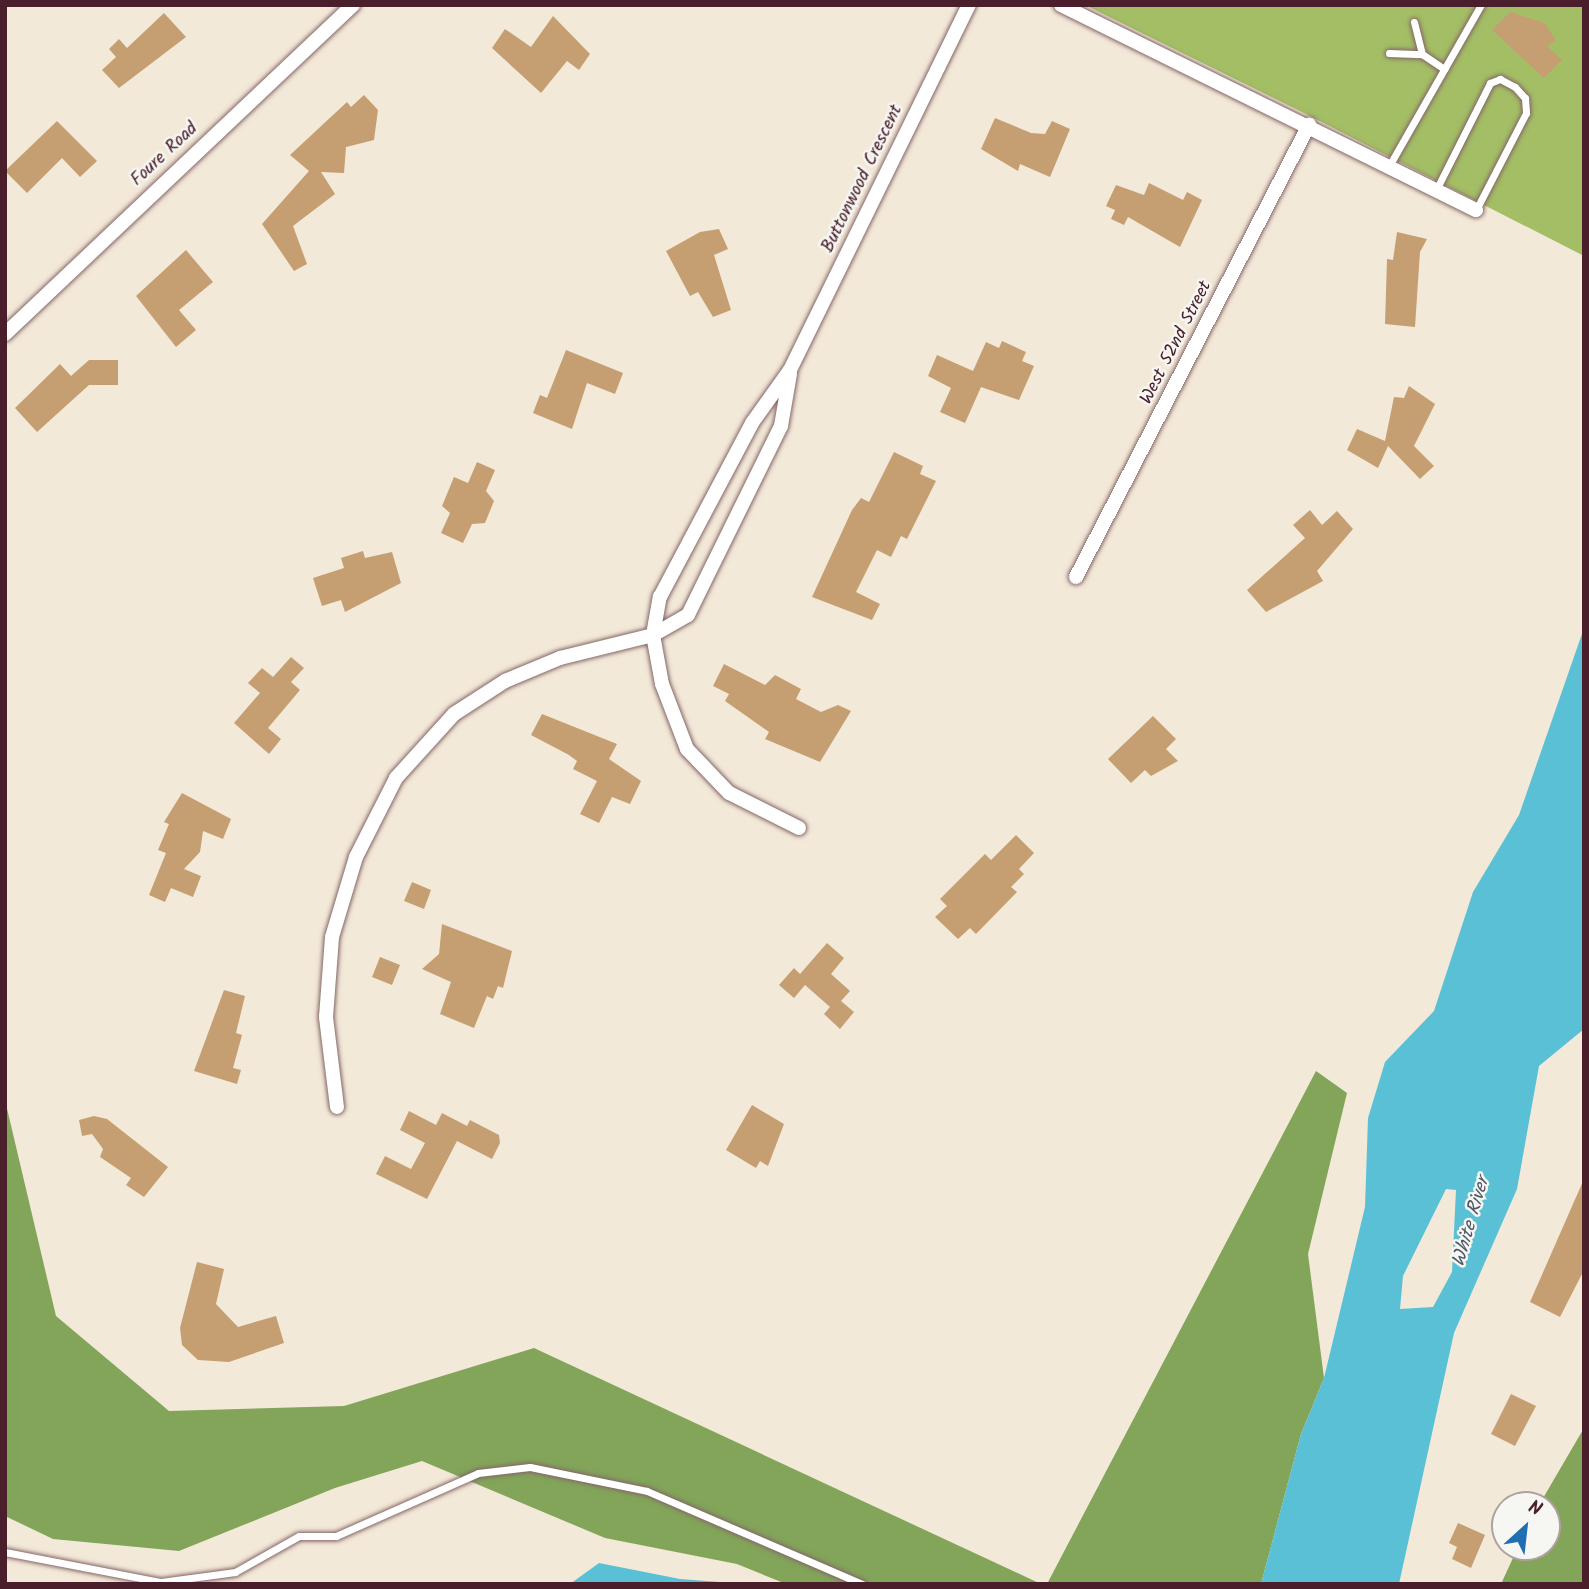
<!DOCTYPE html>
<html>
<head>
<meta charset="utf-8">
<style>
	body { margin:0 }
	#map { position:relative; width:1589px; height:1589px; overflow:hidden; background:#f3e9d8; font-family:Kalam,sans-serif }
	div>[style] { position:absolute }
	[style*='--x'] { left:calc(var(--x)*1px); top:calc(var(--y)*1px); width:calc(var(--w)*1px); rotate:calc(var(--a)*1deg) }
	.green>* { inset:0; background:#a3be65 }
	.forest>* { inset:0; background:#82a55a }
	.water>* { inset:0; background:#59c0d6 }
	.building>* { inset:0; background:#c59f72 }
	.roads { filter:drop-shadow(0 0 2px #856668) drop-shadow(0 0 2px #856668) }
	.service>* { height:7px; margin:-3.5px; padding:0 3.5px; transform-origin:3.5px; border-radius:3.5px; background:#fff }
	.minor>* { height:14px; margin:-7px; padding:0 7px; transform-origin:7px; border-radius:7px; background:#fff }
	span { translate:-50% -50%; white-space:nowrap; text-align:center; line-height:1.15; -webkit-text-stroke:5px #f6f6f2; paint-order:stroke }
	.street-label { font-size:18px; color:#4a1f2b }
	.water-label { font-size:19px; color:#4f5767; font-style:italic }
	.frame { position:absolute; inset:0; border:7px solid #4a1f2b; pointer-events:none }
	.north { position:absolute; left:1491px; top:1491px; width:70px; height:70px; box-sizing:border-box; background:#f6f6f2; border:2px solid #b1a0a2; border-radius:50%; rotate:27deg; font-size:19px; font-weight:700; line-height:28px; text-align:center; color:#4a1f2b }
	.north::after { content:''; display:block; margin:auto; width:24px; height:32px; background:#1f6fb2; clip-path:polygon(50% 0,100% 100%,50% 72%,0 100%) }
</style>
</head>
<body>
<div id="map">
	<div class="green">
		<i style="clip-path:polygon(1085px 5px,1584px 5px,1584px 256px,1302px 112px)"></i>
	</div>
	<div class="forest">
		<i style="clip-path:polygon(1316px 1071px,1347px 1093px,1308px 1254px,1324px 1378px,1301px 1434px,1261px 1584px,1047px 1584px)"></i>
		<i style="clip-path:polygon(5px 1100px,56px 1316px,169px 1411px,344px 1406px,534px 1348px,1041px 1584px,786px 1584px,737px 1564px,605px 1538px,422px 1461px,335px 1488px,179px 1551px,53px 1539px,5px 1516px)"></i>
		<i style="clip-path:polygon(1584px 1428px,1584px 1584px,1501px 1584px,1518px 1547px,1547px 1547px,1547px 1505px,1539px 1505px)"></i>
	</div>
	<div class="water">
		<i style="clip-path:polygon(evenodd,1584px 628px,1584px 1029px,1539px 1066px,1517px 1189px,1454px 1333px,1399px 1584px,1261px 1584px,1301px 1434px,1324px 1378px,1365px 1207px,1368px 1118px,1385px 1062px,1434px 1011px,1473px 892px,1519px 815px,1584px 628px,1446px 1189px,1456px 1190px,1452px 1272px,1433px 1307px,1400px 1309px,1403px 1276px,1446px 1189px)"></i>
		<i style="clip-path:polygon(599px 1563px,680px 1579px,747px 1584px,570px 1584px)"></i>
	</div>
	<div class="building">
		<i style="clip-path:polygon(1510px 12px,1545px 23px,1556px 41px,1547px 46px,1562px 60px,1544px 78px,1492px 30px)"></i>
		<i style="clip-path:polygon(164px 13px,186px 37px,119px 88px,102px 70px,116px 57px,109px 49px,119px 39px,127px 48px)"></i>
		<i style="clip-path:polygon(553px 16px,590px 54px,579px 70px,567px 61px,541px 93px,492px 48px,505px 29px,531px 47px)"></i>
		<i style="clip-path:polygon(364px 95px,378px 110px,374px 140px,346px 147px,344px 173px,321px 172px,335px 194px,293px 226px,307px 264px,294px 271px,262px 224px,309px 171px,290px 155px,347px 102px,351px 107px)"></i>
		<i style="clip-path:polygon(995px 118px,1031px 133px,1045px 134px,1052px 121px,1070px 129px,1050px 177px,1020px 164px,1018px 171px,981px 149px)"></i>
		<i style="clip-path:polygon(57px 121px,97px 161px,80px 177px,62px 158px,27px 193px,5px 171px)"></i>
		<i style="clip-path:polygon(1149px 183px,1183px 200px,1187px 192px,1202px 200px,1180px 247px,1128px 217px,1124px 225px,1111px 219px,1115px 210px,1106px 206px,1116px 185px,1144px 195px)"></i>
		<i style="clip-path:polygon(719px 229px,728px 249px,714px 255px,731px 310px,713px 317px,698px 292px,690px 296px,666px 251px,700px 232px)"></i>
		<i style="clip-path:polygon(1397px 232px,1427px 239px,1420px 252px,1415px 327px,1385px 324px,1387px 259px,1393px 260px)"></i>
		<i style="clip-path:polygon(186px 250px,213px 282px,179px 310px,196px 330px,176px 347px,136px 296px)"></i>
		<i style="clip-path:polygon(1002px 341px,1026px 352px,1022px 361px,1034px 366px,1019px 400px,981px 387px,965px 423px,940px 412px,951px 388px,928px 376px,937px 355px,973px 371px,986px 342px,999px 348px)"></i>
		<i style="clip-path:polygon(566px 350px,623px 373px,615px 394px,587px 383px,572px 429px,533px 413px,540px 395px,547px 398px)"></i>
		<i style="clip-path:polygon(89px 360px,118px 360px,118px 385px,89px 385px,37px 432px,15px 408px,60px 364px,71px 376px)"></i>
		<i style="clip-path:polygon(1409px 386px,1435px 404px,1414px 446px,1434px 466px,1420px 479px,1388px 446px,1378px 468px,1347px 450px,1357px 429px,1385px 441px,1394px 397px,1404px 398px)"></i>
		<i style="clip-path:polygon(894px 452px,923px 466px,920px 474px,936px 481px,907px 539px,901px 536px,891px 557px,877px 550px,856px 592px,880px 604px,872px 620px,812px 597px,852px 510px,861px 498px,869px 502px)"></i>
		<i style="clip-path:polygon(477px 462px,495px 470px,486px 491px,494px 501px,485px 523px,472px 524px,463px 543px,441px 533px,450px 513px,442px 506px,454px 477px,468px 483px)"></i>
		<i style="clip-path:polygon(1310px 510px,1322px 525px,1337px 511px,1353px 529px,1317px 571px,1323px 581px,1266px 612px,1247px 590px,1305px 538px,1293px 525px)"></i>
		<i style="clip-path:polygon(363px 551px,365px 558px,392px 552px,401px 583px,345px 612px,341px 600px,322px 606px,313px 578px,344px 568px,341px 558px)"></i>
		<i style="clip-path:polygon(291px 657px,304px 668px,291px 682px,300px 690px,268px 728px,281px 739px,269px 754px,234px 723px,260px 693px,248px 683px,262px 668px,273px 677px)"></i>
		<i style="clip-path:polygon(724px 664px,765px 685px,775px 675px,801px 689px,796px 699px,821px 712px,838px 705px,851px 711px,820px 762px,765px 739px,769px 732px,725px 701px,729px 694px,713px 686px)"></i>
		<i style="clip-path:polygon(542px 714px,617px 744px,609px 759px,641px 781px,630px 804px,612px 797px,599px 823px,580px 814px,597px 781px,573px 769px,577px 761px,569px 755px,531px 735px)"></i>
		<i style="clip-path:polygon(1153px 716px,1176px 739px,1166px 749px,1178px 761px,1151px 776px,1145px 770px,1131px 783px,1108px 759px)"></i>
		<i style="clip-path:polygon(182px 793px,231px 819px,223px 839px,203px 831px,200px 852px,184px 869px,201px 876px,193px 897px,171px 888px,165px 902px,149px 895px,166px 853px,158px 850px,169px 824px,164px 822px)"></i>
		<i style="clip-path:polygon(1016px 835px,1034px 853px,1019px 869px,1024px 874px,1011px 887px,1017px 892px,976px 934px,970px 928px,958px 939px,935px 917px,947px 906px,940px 899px,985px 854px,991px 860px)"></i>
		<i style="clip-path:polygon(412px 882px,431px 890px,424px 909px,404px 901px)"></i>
		<i style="clip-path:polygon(442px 924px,512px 951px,503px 988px,498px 986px,493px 999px,487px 996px,474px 1028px,440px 1014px,451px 982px,422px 969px,439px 954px)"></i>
		<i style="clip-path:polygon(827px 943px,844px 958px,831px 974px,850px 991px,841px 1001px,854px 1012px,840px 1029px,824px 1014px,830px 1007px,805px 985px,794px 998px,779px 985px,794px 968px,800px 974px)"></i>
		<i style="clip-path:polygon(380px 957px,400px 965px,392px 985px,372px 977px)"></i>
		<i style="clip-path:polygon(224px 990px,245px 996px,236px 1033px,242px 1035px,233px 1068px,241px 1070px,237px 1084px,194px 1071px)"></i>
		<i style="clip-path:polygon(752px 1105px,784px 1124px,768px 1166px,760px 1161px,756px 1168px,726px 1150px)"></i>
		<i style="clip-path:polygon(409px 1111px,436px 1125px,442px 1113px,467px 1126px,470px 1120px,499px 1135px,500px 1143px,492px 1159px,457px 1141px,427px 1199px,376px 1174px,385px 1156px,411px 1169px,425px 1143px,400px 1130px)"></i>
		<i style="clip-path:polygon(94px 1116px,107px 1119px,168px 1167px,144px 1197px,126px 1185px,131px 1178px,100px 1157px,103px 1149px,92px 1134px,82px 1136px,79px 1120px)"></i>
		<i style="clip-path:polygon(1584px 1179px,1584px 1270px,1560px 1317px,1530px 1302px)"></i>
		<i style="clip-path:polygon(197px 1262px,224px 1269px,216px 1304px,238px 1327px,276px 1316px,284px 1343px,229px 1362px,198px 1360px,182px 1345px,180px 1328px)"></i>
		<i style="clip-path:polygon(1511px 1394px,1536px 1406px,1515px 1446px,1491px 1434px)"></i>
		<i style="clip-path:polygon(1458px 1523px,1485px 1535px,1471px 1568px,1452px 1559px,1457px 1547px,1449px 1543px)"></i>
	</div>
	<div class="roads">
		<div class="service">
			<i style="--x:1414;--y:22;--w:33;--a:76"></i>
			<i style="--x:1389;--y:53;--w:33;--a:2"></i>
			<i style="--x:1422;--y:54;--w:27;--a:34"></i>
			<i style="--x:1389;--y:166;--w:185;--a:-60.3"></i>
			<i style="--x:1436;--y:190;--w:120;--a:-63.2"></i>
			<i style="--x:1490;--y:83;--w:11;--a:-22"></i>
			<i style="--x:1500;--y:79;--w:17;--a:28"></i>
			<i style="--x:1515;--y:87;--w:15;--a:48"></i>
			<i style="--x:1525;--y:98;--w:15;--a:86"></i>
			<i style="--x:1526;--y:113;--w:109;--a:117.3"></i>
			<i style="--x:5;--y:1552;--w:159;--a:10.9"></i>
			<i style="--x:161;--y:1582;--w:75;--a:-7.7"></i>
			<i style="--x:235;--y:1572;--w:73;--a:-29.4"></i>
			<i style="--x:299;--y:1536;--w:37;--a:0"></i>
			<i style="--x:336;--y:1536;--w:155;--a:-23.9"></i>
			<i style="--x:478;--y:1473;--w:52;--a:-6.6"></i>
			<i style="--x:530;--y:1467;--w:119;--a:11.6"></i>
			<i style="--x:647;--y:1491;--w:234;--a:23.4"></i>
		</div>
		<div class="minor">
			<i style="--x:1061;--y:5;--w:463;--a:26.3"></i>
			<i style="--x:5;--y:334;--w:479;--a:-43.4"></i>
			<i style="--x:1076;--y:577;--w:509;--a:-62.73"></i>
			<i style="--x:799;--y:828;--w:78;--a:-153.4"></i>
			<i style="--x:729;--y:793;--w:61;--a:-133.7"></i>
			<i style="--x:687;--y:749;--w:70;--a:-111"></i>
			<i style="--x:662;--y:684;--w:50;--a:-100.4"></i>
			<i style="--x:653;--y:635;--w:39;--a:-80"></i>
			<i style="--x:660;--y:597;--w:197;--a:-62.1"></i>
			<i style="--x:752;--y:423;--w:65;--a:-54.4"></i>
			<i style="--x:790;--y:370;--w:407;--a:-63.9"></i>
			<i style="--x:337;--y:1107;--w:91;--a:-97"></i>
			<i style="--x:326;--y:1017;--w:80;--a:-85.7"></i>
			<i style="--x:332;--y:937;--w:84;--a:-73.3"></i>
			<i style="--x:356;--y:857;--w:89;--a:-63.1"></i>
			<i style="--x:396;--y:778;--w:86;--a:-47.8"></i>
			<i style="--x:454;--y:714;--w:61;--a:-32.9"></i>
			<i style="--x:505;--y:681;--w:60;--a:-22.7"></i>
			<i style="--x:560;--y:658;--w:96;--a:-13.9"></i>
			<i style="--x:653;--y:635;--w:40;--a:-29.7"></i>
			<i style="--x:688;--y:615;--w:211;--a:-63.8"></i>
			<i style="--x:781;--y:426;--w:53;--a:-80.2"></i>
		</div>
	</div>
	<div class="street-label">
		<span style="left:165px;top:155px;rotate:-43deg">Foure Road</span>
		<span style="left:863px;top:179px;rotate:-64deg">Buttonwood Crescent</span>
		<span style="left:1177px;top:343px;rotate:-63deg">West 52nd Street</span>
	</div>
	<div class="water-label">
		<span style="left:1472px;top:1222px;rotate:-74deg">White River</span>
	</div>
	<div class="frame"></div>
	<div class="north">N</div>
</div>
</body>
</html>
